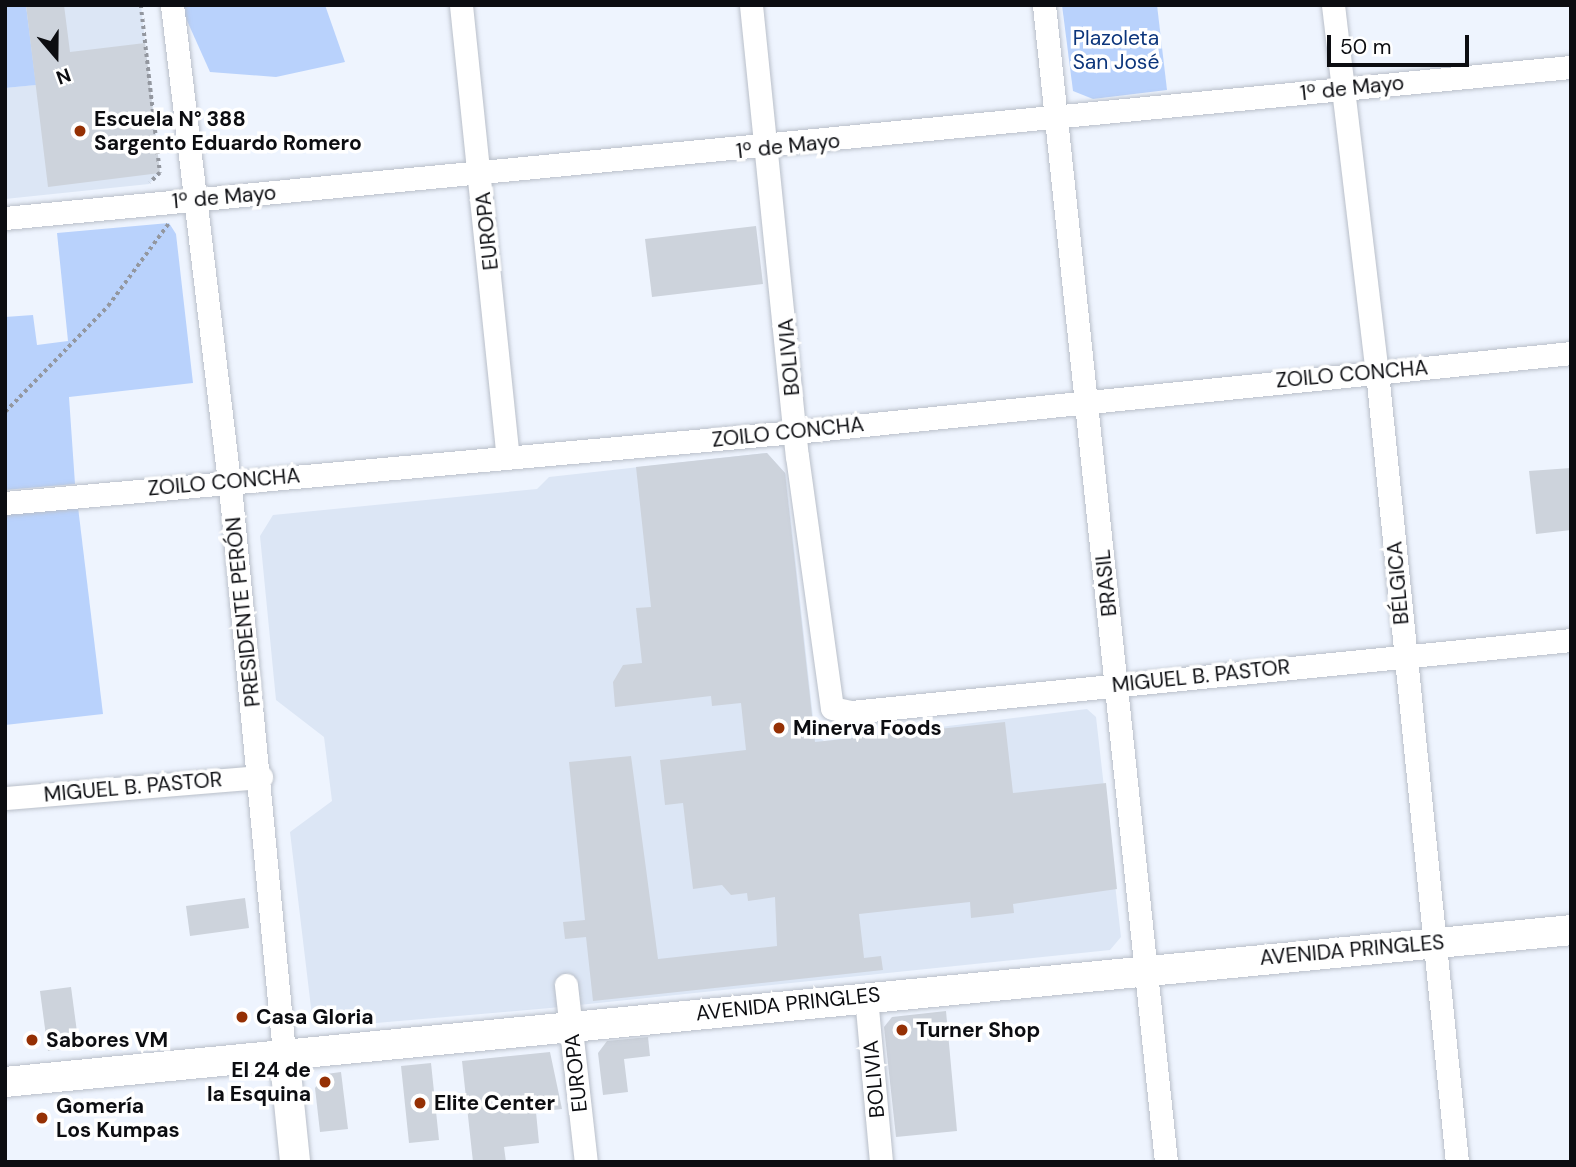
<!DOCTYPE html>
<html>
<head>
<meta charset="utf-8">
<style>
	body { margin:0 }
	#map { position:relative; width:1576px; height:1167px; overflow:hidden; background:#eef4fe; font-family:"DM Sans",sans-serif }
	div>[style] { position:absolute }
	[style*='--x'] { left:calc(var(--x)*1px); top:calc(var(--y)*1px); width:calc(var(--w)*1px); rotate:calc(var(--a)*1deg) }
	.built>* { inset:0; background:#dce6f5 }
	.green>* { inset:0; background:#b9d2fc }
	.building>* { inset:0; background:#cdd3dc }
	.path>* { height:3.5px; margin-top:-1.75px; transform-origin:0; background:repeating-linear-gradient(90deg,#93979f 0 3.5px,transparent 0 7px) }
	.roads { filter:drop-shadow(0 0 2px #b9bfc9) drop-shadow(0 0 2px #b9bfc9) }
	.minor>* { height:23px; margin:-11.5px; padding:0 11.5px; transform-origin:11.5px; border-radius:11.5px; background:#fff }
	.major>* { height:30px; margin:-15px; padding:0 15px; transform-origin:15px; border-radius:15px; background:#fff }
	.dots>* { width:19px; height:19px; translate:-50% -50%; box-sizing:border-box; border:4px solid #fff; border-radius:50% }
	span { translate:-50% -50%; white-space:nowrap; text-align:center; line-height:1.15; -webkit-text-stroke:7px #fff; paint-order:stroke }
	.park-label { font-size:21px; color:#0c357b }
	.street-label { font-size:21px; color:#0c0d11 }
	.poi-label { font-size:21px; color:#0c0d11; font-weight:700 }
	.left { translate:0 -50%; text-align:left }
	.right { translate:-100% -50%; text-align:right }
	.frame { position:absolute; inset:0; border:7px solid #0c0d11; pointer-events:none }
	.north { position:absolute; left:21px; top:21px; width:70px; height:70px; -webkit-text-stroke:5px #fff; paint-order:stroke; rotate:160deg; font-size:19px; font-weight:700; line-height:28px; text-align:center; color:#0c0d11 }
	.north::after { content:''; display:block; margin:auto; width:24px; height:32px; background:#0c0d11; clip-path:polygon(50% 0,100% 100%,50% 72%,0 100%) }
	.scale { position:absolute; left:1327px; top:35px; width:142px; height:32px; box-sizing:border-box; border:4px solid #0c0d11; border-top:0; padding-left:9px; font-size:21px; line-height:24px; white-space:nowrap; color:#0c0d11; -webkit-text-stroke:5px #fff; paint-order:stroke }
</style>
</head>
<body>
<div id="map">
	<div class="built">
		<i style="clip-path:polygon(26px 5px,141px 5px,160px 173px,149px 184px,5px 199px,5px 88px,35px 85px)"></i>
		<i style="clip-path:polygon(767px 453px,786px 474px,815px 735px,824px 741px,1087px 709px,1096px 717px,1121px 937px,1110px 950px,550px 1008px,330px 1027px,312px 1016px,290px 832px,332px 801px,324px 737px,276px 700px,260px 536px,273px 515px,537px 489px,549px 477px)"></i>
	</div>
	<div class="green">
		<i style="clip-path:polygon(5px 5px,26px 5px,36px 85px,5px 88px)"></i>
		<i style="clip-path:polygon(180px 5px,325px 5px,345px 62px,276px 77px,210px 72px)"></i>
		<i style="clip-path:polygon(1062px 5px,1157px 5px,1167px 90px,1093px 99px,1073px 91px)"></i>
		<i style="clip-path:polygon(169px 223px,176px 234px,193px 383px,69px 397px,75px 484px,5px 490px,5px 317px,33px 315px,37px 345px,68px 341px,57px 233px)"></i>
		<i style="clip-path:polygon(78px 507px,103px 714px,5px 725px,5px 513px)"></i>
	</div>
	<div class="building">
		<i style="clip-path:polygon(26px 5px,64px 5px,70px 52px,145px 43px,160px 173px,48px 187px)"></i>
		<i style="clip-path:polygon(756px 226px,763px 284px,652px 297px,645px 239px)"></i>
		<i style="clip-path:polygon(767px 453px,785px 473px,815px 742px,1005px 722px,1013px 793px,1106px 783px,1117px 889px,1013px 904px,1014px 913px,971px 918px,970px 902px,859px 914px,864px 958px,881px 956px,883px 970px,593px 1001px,586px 937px,565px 939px,563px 922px,585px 920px,569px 762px,631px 756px,658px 959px,777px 946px,775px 897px,748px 901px,747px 893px,731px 895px,722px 885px,693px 889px,683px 803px,665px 805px,660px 760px,746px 750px,741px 703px,712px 706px,711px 696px,615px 707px,613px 682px,623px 665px,642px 663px,636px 608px,651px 607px,636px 467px)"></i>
		<i style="clip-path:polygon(1571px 468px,1571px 530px,1536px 534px,1529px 471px)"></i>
		<i style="clip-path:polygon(245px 898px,249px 928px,190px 936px,186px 906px)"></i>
		<i style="clip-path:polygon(71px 987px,79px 1047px,48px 1051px,40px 991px)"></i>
		<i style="clip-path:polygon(946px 1011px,957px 1131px,896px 1137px,884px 1027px,892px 1017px)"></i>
		<i style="clip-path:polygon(648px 1037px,650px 1056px,624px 1059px,628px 1092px,603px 1095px,598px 1053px,607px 1041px)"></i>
		<i style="clip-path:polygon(550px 1052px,562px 1109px,536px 1112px,539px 1143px,504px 1147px,506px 1162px,473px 1162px,462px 1061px)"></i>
		<i style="clip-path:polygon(431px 1063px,439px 1140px,409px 1143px,401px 1066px)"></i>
		<i style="clip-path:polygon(341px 1072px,348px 1129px,320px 1132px,315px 1088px,326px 1074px)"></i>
	</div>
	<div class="path">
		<i style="--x:141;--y:5;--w:169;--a:83.5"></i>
		<i style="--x:160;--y:173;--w:14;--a:135"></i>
		<i style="--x:5;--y:412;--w:148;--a:-45.8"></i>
		<i style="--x:108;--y:306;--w:103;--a:-53.7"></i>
	</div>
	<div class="roads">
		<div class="minor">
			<i style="--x:172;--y:5;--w:506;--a:83.18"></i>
			<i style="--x:232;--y:507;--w:548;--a:84.56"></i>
			<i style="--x:461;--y:5;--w:454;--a:84.1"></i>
			<i style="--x:751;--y:5;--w:453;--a:84.2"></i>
			<i style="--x:797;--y:456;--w:254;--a:82.1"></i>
			<i style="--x:832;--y:708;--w:19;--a:12"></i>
			<i style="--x:851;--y:712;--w:724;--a:-5.71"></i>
			<i style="--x:1044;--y:5;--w:1163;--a:83.98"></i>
			<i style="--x:1333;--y:5;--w:370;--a:83.2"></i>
			<i style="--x:1377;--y:372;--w:794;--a:84.22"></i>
			<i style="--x:5;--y:218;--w:1573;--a:-5.51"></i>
			<i style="--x:5;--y:503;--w:793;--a:-5.14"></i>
			<i style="--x:795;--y:432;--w:780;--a:-5.81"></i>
			<i style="--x:5;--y:798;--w:257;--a:-4.7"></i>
			<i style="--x:566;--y:985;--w:178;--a:83.6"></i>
			<i style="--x:866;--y:997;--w:166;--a:84.8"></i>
		</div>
		<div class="major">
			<i style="--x:284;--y:1053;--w:110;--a:84.2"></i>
			<i style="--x:5;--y:1082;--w:1573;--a:-5.54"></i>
		</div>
	</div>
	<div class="dots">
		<i style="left:80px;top:131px;background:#953004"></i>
		<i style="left:779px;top:728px;background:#953004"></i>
		<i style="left:242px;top:1017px;background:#953004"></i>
		<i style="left:902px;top:1030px;background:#953004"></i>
		<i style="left:32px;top:1040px;background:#953004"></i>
		<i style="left:325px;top:1082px;background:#953004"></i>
		<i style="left:420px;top:1103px;background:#953004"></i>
		<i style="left:42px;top:1118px;background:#953004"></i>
	</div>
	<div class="park-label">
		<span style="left:1116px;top:50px">Plazoleta<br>San José</span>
	</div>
	<div class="street-label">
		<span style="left:1352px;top:88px;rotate:-6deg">1º de Mayo</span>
		<span style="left:788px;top:146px;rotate:-6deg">1º de Mayo</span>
		<span style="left:224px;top:197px;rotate:-5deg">1º de Mayo</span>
		<span style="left:487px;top:231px;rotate:-96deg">EUROPA</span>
		<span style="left:789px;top:357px;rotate:-95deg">BOLIVIA</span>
		<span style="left:1352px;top:374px;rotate:-5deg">ZOILO CONCHA</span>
		<span style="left:788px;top:432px;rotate:-6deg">ZOILO CONCHA</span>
		<span style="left:224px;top:482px;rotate:-5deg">ZOILO CONCHA</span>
		<span style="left:1106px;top:583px;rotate:-96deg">BRASIL</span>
		<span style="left:1398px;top:583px;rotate:-95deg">BÉLGICA</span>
		<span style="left:243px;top:612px;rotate:-96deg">PRESIDENTE PERÓN</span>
		<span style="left:1201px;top:676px;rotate:-6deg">MIGUEL B. PASTOR</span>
		<span style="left:133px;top:787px;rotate:-5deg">MIGUEL B. PASTOR</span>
		<span style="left:1352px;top:950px;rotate:-5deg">AVENIDA PRINGLES</span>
		<span style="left:788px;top:1004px;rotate:-6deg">AVENIDA PRINGLES</span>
		<span style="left:576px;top:1073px;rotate:-96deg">EUROPA</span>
		<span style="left:874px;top:1079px;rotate:-95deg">BOLIVIA</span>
	</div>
	<div class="poi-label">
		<span class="left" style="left:94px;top:131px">Escuela N° 388<br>Sargento Eduardo Romero</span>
		<span class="left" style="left:793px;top:728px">Minerva Foods</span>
		<span class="left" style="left:256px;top:1017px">Casa Gloria</span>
		<span class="left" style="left:916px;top:1030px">Turner Shop</span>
		<span class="left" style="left:46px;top:1040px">Sabores VM</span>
		<span class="right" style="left:311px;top:1082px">El 24 de<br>la Esquina</span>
		<span class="left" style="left:434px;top:1103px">Elite Center</span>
		<span class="left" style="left:56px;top:1118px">Gomería<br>Los Kumpas</span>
	</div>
	<div class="frame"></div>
	<div class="north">N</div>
	<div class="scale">50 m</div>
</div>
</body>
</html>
